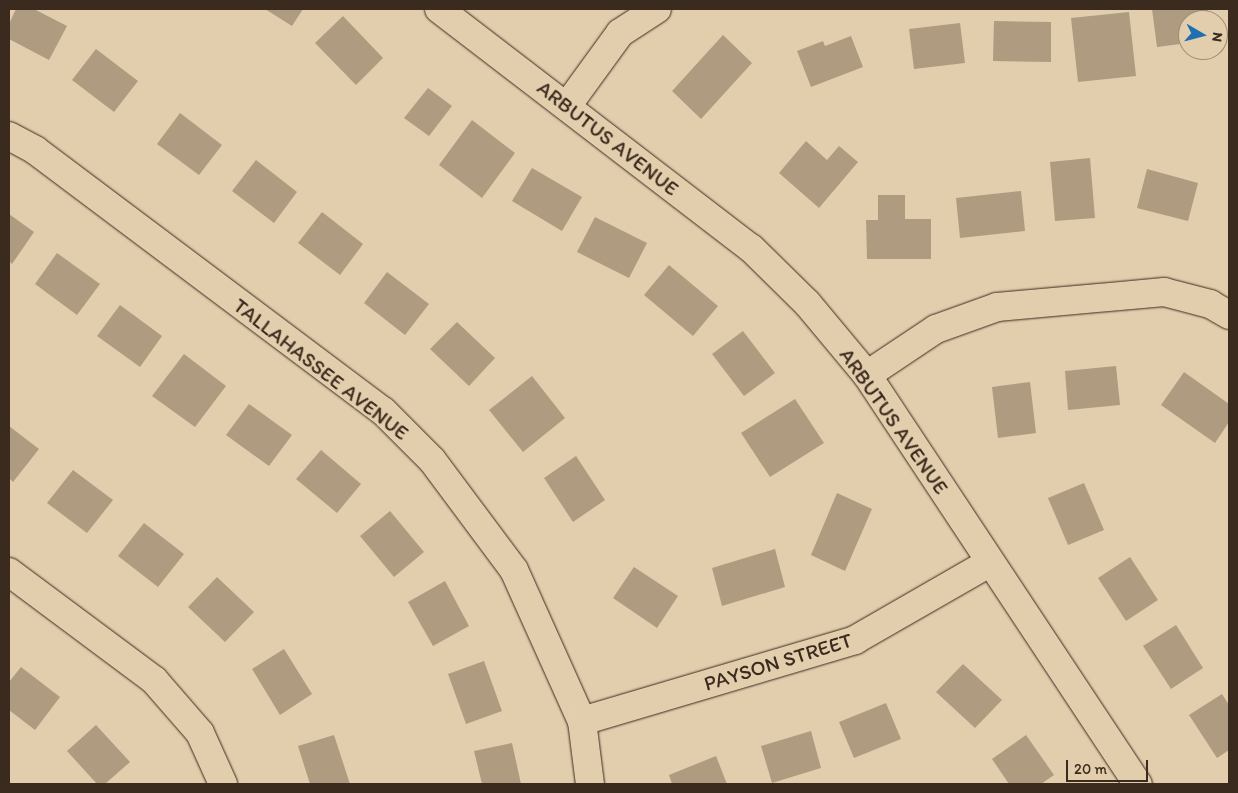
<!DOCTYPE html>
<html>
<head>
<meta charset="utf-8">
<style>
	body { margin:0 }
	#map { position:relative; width:1238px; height:793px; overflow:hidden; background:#e2cead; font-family:Itim,sans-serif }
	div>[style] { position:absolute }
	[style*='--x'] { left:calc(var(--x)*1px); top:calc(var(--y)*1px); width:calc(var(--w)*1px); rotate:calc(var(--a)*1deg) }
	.building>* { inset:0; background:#af9b80 }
	.roads { filter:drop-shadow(0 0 1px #3b2a1e) drop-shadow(0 0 1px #3b2a1e) }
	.street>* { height:28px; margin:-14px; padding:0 14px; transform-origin:14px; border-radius:14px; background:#e2cead }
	span { translate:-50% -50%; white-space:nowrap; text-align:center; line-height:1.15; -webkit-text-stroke:4.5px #e2cead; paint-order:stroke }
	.street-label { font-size:21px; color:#3b2a1e }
	.frame { position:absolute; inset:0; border:10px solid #3b2a1e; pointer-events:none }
	.north { position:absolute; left:1178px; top:10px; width:50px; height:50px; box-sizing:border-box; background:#e2cead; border:1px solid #9f8c74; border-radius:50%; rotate:98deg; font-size:14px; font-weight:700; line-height:20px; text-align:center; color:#3b2a1e }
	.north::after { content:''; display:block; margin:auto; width:18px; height:22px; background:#1f6fb2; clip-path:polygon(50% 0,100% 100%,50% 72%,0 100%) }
	.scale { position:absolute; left:1066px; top:760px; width:82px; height:22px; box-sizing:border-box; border:2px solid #3b2a1e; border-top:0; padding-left:6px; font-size:15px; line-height:18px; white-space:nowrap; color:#3b2a1e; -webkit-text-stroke:4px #e2cead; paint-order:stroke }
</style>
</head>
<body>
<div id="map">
	<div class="building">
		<i style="clip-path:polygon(16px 9px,34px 9px,67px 26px,49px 60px,9px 39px,9px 24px)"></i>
		<i style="clip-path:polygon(265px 9px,303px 9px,292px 26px)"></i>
		<i style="clip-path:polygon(1152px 9px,1208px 9px,1209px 20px,1188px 20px,1188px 43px,1157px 47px)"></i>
		<i style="clip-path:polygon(1129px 12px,1136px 76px,1078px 82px,1071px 18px)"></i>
		<i style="clip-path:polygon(343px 16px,383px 58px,356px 85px,315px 43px)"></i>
		<i style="clip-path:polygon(994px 21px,1051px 22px,1051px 62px,993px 61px)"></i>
		<i style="clip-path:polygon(960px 23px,965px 63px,914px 69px,909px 29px)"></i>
		<i style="clip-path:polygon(723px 35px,752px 63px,701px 119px,672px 91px)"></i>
		<i style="clip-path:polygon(851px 36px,863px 67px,811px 87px,797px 51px,823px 41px,825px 46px)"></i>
		<i style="clip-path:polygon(96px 49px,138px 81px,114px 112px,72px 80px)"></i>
		<i style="clip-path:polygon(428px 88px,452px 106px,429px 136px,404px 118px)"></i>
		<i style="clip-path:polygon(180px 113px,222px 145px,199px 175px,157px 144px)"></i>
		<i style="clip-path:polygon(472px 120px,515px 153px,482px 198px,439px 165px)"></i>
		<i style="clip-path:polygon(806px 141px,827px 160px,839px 146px,858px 162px,819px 208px,779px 173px)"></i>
		<i style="clip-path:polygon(1090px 158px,1095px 218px,1055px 221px,1050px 162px)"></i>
		<i style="clip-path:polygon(256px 160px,297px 192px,274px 223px,232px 191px)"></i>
		<i style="clip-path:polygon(532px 168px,582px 197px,562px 231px,512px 201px)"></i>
		<i style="clip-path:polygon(1147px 169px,1198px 183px,1188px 221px,1137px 208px)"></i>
		<i style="clip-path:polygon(1021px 191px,1025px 231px,960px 238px,956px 198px)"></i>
		<i style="clip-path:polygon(878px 195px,905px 195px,905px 219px,931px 219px,931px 259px,867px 259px,866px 220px,878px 220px)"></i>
		<i style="clip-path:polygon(322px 212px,363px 244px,340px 275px,298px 243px)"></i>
		<i style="clip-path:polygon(9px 214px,34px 232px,12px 264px,9px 261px)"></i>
		<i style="clip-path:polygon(595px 217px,647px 243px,629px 278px,577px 252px)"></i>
		<i style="clip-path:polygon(57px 253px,100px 284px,77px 315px,35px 284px)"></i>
		<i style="clip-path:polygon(669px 265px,718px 306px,693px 336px,644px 295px)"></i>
		<i style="clip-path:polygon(387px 272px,429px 304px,405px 335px,364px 303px)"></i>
		<i style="clip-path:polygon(120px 305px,162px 336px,140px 367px,97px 336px)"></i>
		<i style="clip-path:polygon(457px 322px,495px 358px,469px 386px,430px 349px)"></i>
		<i style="clip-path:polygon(743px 331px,775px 373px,744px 396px,712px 354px)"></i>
		<i style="clip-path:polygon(184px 354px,226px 386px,195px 427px,152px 396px)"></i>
		<i style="clip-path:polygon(1116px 366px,1120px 405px,1068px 410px,1065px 371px)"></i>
		<i style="clip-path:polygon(1184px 372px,1229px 404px,1229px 422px,1215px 443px,1161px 405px)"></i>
		<i style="clip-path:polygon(532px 376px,565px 418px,523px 452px,489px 410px)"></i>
		<i style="clip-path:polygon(1030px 382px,1036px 433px,998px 438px,992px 387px)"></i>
		<i style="clip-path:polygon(795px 399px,824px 443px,770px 477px,741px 433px)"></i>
		<i style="clip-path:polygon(249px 404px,292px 435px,269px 466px,226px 435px)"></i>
		<i style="clip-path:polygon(9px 426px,39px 449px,13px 482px,9px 478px)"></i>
		<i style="clip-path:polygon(321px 450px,361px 484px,337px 513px,296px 479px)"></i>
		<i style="clip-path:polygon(576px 456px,605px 500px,573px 522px,544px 478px)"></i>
		<i style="clip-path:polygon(73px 470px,113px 500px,87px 533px,47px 503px)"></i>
		<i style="clip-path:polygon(1084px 483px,1104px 530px,1068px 545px,1048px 498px)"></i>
		<i style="clip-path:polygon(837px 493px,872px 509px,845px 571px,811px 555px)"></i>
		<i style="clip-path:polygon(390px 511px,424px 552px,394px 577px,360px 536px)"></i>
		<i style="clip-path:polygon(144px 523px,184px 554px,158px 587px,118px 556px)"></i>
		<i style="clip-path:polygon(775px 549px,785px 587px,722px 606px,712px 568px)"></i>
		<i style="clip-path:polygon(1130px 557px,1158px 600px,1126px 621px,1098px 578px)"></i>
		<i style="clip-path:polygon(634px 567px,678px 596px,657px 628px,613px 598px)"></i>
		<i style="clip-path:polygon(217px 577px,254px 612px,225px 642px,188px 607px)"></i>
		<i style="clip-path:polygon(445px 581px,469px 626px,433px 646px,408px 602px)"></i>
		<i style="clip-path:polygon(1176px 625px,1203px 668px,1171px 689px,1143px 646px)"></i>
		<i style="clip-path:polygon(284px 649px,312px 694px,280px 715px,252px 669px)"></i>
		<i style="clip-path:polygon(484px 661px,502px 711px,466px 724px,448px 674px)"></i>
		<i style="clip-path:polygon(963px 664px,1002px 700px,975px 728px,936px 692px)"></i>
		<i style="clip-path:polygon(21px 667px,60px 697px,35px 730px,9px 710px,9px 682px)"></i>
		<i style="clip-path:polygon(1222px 694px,1229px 705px,1229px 750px,1217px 758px,1189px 715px)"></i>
		<i style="clip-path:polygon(886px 703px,901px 739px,854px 758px,839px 722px)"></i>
		<i style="clip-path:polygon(96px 725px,130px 762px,105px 784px,97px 784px,67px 751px)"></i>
		<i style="clip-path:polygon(811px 731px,821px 768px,772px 783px,761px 746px)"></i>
		<i style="clip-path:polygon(334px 735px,350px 784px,310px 784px,298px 746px)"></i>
		<i style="clip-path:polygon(1026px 735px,1054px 775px,1041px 784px,1009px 784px,992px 759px)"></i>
		<i style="clip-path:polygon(512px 743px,521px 784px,482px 784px,474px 751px)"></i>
		<i style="clip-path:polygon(716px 756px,727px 784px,672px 784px,669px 775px)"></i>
	</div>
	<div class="roads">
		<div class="street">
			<i style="--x:439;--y:9;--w:393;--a:37.5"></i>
			<i style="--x:751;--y:248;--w:78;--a:44.5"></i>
			<i style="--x:807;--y:303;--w:94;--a:50.2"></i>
			<i style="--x:867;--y:375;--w:491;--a:56.5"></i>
			<i style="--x:567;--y:106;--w:90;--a:-54"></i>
			<i style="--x:620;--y:33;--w:44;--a:-33"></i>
			<i style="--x:9;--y:136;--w:30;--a:28"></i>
			<i style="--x:35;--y:150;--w:435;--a:36.9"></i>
			<i style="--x:383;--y:411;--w:69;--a:45"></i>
			<i style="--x:432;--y:460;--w:137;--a:53.3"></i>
			<i style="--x:514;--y:570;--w:166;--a:65.8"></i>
			<i style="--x:582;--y:721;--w:64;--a:82.8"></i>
			<i style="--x:867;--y:375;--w:83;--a:-33.7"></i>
			<i style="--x:936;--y:329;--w:65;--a:-19.8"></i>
			<i style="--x:997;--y:307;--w:168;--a:-5.1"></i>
			<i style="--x:1164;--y:292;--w:48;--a:14.6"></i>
			<i style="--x:1210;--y:304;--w:22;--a:30"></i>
			<i style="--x:9;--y:572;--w:181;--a:36.7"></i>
			<i style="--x:154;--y:680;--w:70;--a:49"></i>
			<i style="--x:200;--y:733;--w:56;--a:65.7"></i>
			<i style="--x:582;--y:721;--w:285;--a:-16.5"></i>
			<i style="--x:855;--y:640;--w:155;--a:-29.9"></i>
		</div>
	</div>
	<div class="street-label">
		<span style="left:608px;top:138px;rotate:38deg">ARBUTUS AVENUE</span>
		<span style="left:321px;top:369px;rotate:38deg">TALLAHASSEE AVENUE</span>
		<span style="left:894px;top:421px;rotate:55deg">ARBUTUS AVENUE</span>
		<span style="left:778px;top:662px;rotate:-17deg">PAYSON STREET</span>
	</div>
	<div class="frame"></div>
	<div class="north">N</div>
	<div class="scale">20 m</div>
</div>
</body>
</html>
